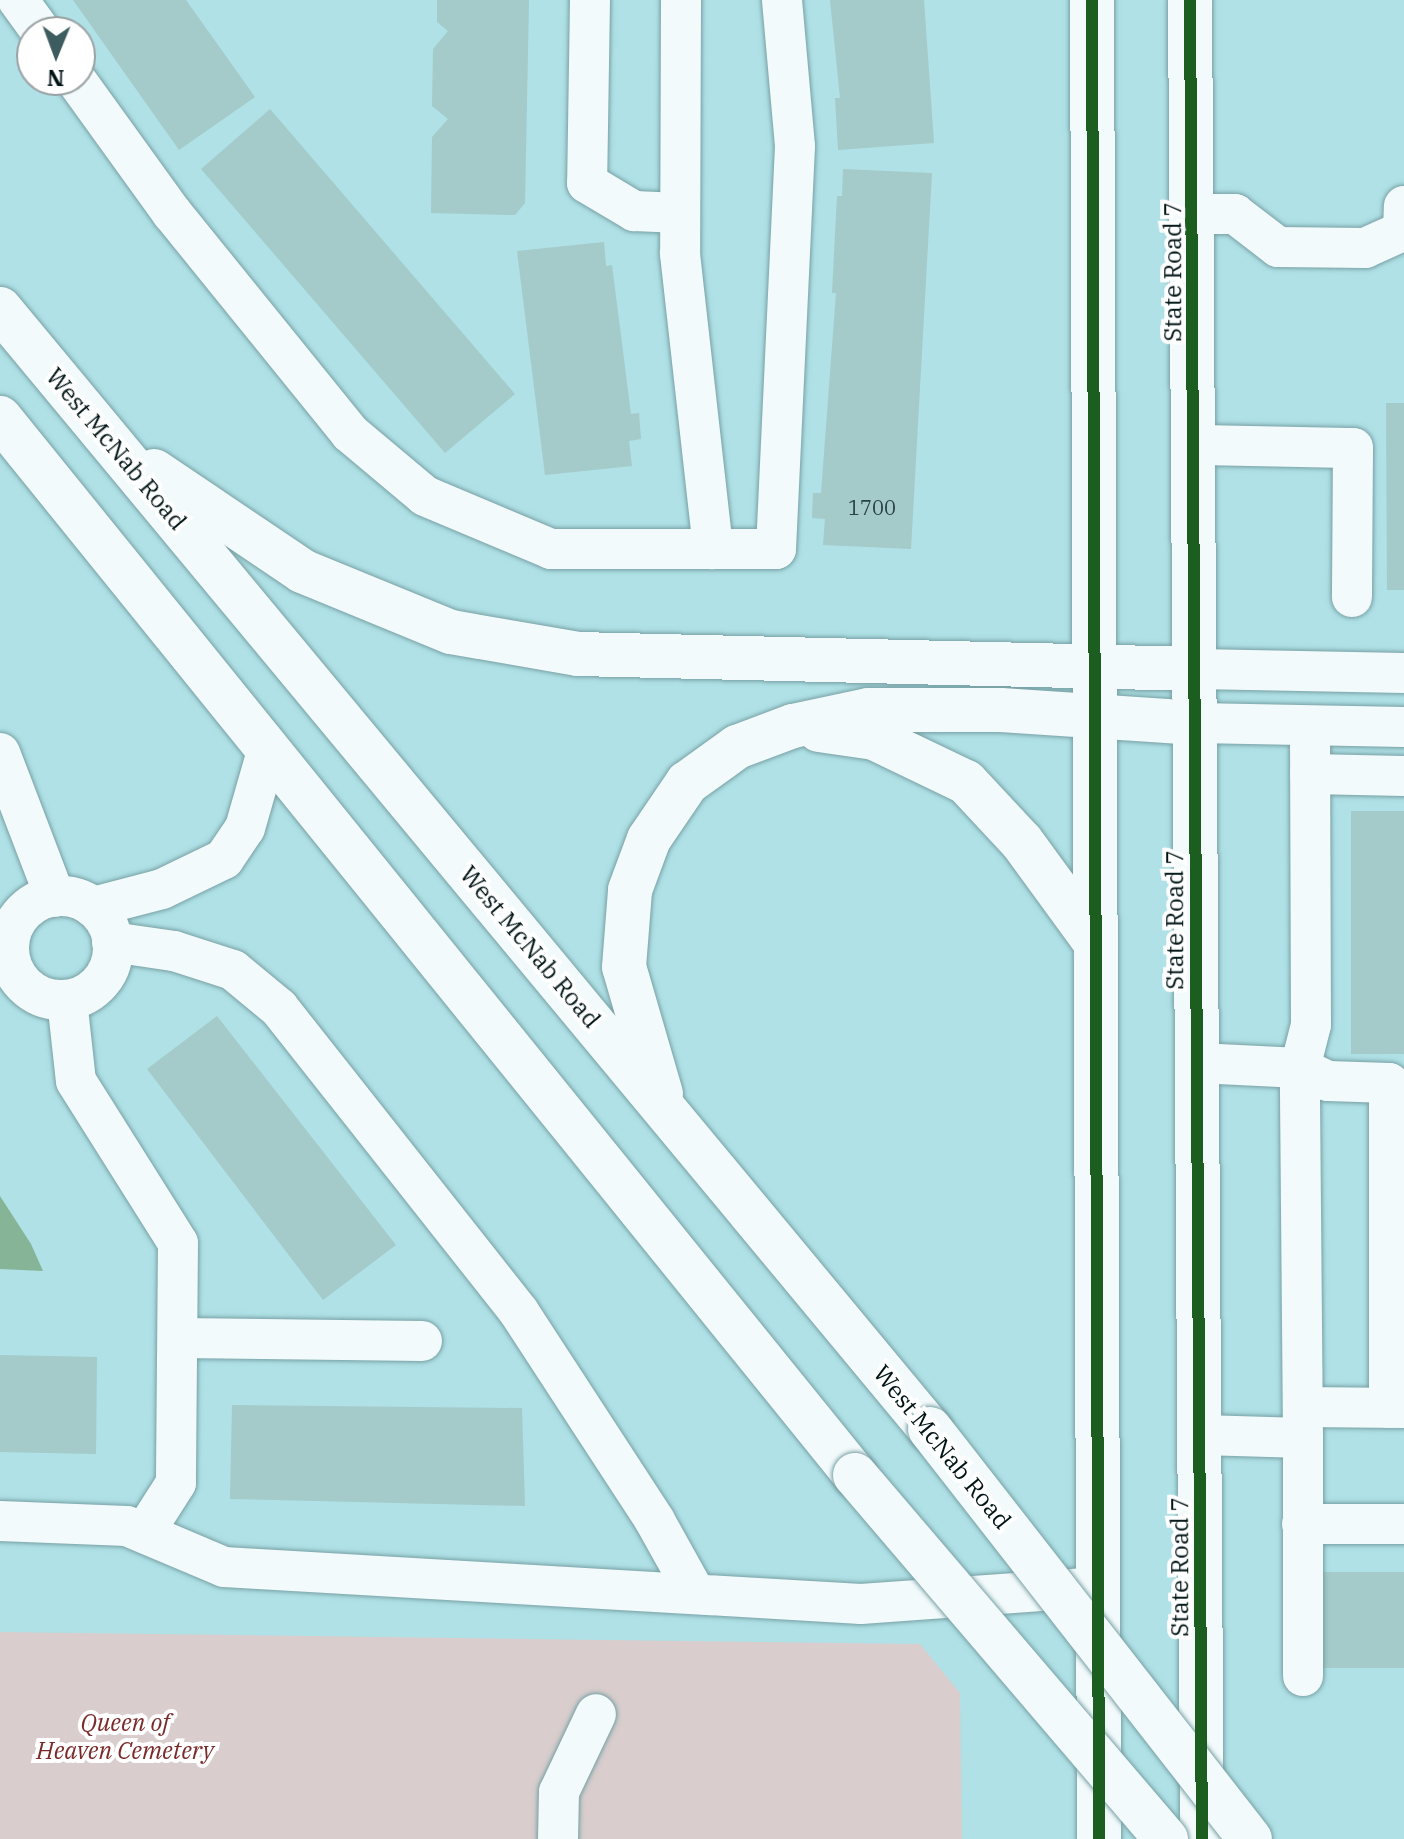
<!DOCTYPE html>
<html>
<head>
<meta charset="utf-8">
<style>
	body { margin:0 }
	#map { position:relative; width:1404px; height:1839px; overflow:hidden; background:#afe1e6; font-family:"IBM Plex Serif",serif }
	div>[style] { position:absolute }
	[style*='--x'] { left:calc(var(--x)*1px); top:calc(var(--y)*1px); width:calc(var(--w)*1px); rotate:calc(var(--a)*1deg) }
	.green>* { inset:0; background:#d9cdcd }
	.water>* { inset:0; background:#86b496 }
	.building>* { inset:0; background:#a4cac9 }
	.roads { filter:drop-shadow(0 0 2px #78a1a5) drop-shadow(0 0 2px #78a1a5) }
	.minor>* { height:40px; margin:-20px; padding:0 20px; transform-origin:20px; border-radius:20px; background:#f3fafb }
	.minor>.ring { margin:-20px; padding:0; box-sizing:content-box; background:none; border:40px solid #f3fafb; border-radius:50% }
	.major>* { height:44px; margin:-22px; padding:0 22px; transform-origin:22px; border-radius:22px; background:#f3fafb }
	.bridges { filter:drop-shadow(0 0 2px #78a1a5) drop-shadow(0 0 2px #78a1a5) }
	.major-bridge>* { height:44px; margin:-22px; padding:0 22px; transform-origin:22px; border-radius:22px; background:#f3fafb }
	.cycleway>* { height:12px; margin:-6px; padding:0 6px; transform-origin:6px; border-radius:6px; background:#1b5e20 }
	span { translate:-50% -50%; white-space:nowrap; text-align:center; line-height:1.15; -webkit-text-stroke:8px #fff; paint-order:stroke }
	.number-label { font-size:20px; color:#2a4244 }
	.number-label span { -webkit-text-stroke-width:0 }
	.street-label { font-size:24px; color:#001416 }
	.park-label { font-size:24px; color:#7a2a29; font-style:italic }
	.north { position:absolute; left:16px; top:16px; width:80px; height:80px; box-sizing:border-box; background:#fff; border:2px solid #99a1a2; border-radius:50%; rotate:181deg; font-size:22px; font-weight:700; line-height:32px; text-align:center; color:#001416 }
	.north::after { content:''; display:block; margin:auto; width:28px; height:36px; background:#3d5c5f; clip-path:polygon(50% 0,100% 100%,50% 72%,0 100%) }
</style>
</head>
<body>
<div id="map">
	<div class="green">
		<i style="clip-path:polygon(0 1632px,920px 1644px,960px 1693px,962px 1839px,0 1839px)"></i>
	</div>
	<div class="water">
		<i style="clip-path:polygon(0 1196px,31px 1244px,43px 1271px,0 1269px)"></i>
	</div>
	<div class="building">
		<i style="clip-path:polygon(73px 0,186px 0,255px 97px,179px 150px)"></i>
		<i style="clip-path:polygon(437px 0,529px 0,525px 203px,515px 215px,431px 213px,432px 137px,448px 119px,432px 106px,433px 49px,448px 31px,437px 22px)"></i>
		<i style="clip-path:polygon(830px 0,924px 0,934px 143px,838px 150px,835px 98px,840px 98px)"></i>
		<i style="clip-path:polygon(270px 109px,515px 394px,445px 453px,201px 169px)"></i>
		<i style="clip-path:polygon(843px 169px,932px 173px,911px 549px,823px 545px,825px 519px,812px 518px,813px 493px,821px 493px,836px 293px,832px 293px,837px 196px,842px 196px)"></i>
		<i style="clip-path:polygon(604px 242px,606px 266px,612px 265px,631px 414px,639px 413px,641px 439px,629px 441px,632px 466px,545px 475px,517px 251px)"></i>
		<i style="clip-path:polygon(1386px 403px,1404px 403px,1404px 590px,1387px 590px)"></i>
		<i style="clip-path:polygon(1351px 811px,1404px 811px,1404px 1054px,1351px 1054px)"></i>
		<i style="clip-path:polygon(217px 1016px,396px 1245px,323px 1300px,147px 1069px)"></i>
		<i style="clip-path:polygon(0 1355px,97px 1357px,96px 1454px,0 1452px)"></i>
		<i style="clip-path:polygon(232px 1405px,522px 1408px,525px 1506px,230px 1499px)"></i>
		<i style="clip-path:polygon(1322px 1572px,1404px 1572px,1404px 1668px,1322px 1668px)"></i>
	</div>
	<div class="roads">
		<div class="minor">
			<i style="--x:18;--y:0;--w:39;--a:54"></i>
			<i style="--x:590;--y:0;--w:183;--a:90.9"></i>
			<i style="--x:587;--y:183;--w:55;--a:30.8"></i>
			<i style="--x:634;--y:211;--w:46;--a:2.5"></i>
			<i style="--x:681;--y:0;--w:254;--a:90.2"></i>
			<i style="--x:680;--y:254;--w:297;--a:83.6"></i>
			<i style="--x:76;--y:80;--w:164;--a:54.2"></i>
			<i style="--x:172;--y:213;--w:283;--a:51"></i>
			<i style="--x:350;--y:433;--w:98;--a:40"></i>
			<i style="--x:425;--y:496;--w:137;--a:22.8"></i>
			<i style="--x:551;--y:549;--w:225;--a:0"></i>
			<i style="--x:776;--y:549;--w:403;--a:-87.3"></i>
			<i style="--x:795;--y:146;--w:147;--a:-95.1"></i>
			<i style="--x:1194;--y:214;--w:41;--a:0"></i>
			<i style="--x:1235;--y:214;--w:54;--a:37.5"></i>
			<i style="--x:1278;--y:247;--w:87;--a:0.7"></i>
			<i style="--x:1365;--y:248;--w:42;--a:-24.1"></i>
			<i style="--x:1403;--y:231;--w:25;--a:-88"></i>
			<i style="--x:1196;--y:445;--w:157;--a:1.1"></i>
			<i style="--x:1353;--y:448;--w:149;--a:90.4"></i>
			<i style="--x:1197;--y:669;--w:207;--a:1.1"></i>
			<i style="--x:1197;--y:723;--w:207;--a:1.1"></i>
			<i style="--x:0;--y:753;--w:154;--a:69.1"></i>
			<i style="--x:1310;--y:774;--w:94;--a:1.2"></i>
			<i class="ring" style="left:9px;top:896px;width:64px;height:64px"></i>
			<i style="--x:93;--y:907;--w:71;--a:-14.6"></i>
			<i style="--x:162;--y:889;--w:69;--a:-25.8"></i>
			<i style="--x:224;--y:859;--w:37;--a:-56"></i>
			<i style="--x:245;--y:828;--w:83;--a:-74"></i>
			<i style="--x:112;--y:942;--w:63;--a:8.3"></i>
			<i style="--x:174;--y:951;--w:62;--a:17.9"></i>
			<i style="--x:233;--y:970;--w:60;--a:39.6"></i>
			<i style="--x:279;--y:1008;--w:387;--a:51.7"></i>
			<i style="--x:519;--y:1312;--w:249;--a:56.9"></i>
			<i style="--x:655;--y:1521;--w:80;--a:60.9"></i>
			<i style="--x:67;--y:1000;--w:81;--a:83.7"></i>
			<i style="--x:76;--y:1081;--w:191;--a:57.8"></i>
			<i style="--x:178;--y:1243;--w:240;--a:90.5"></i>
			<i style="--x:176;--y:1483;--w:59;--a:122.6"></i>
			<i style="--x:1198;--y:1063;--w:102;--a:2.8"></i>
			<i style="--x:1300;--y:1068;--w:31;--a:25"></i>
			<i style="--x:1328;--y:1081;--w:61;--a:1.9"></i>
			<i style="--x:1389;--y:1083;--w:325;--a:90"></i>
			<i style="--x:178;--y:1338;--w:244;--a:0.7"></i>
			<i style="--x:1303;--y:1407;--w:101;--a:0.6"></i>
			<i style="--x:1202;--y:1435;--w:101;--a:1.7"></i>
			<i style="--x:1303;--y:1438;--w:238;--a:90"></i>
			<i style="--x:1303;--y:1438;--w:370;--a:-90.5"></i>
			<i style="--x:1300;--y:1068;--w:44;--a:-75.7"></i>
			<i style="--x:1311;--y:1025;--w:298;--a:-90.2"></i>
			<i style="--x:0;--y:1521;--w:127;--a:2.3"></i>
			<i style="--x:127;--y:1526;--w:105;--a:22.9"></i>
			<i style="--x:224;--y:1567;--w:638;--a:3.32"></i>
			<i style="--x:861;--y:1604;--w:222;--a:-4.1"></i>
			<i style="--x:1302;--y:1524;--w:102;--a:0"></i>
			<i style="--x:558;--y:1839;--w:47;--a:-88.8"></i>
			<i style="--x:559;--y:1792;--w:86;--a:-64.6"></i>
		</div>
		<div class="major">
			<i style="--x:1092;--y:0;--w:1839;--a:89.78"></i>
			<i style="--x:1190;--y:0;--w:1839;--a:89.63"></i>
			<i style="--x:0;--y:309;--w:1456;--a:50.3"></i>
			<i style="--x:0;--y:418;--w:1360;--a:51.03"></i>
			<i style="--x:154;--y:471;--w:179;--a:34"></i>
			<i style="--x:302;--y:571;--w:161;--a:22.3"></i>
			<i style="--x:451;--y:632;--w:129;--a:9.8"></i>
			<i style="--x:578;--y:654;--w:619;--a:1.39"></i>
			<i style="--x:819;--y:730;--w:56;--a:8.3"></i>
			<i style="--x:874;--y:738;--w:102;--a:25.6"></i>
			<i style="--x:966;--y:782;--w:82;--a:47"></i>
			<i style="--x:1022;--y:842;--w:124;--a:53.9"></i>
			<i style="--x:661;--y:1094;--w:132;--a:-106.2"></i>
			<i style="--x:624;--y:967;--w:77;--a:-85.5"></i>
			<i style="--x:630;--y:890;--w:54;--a:-69.6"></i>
			<i style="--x:649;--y:839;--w:68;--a:-55.8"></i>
			<i style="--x:687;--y:783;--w:62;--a:-35.8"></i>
			<i style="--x:737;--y:747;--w:60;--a:-20.6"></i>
			<i style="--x:793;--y:726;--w:77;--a:-12"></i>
			<i style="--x:868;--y:710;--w:133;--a:0"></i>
			<i style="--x:1001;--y:710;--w:196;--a:3.8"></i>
		</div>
	</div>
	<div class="bridges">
		<div class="major-bridge">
			<i style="--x:930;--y:1429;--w:520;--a:52.03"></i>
			<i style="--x:855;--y:1475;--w:479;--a:49.5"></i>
		</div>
	</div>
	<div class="cycleway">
		<i style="--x:1092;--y:0;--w:1839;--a:89.78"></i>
		<i style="--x:1190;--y:0;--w:1839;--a:89.63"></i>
	</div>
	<div class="number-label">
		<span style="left:872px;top:507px">1700</span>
	</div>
	<div class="street-label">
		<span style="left:1173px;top:272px;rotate:-90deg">State Road 7</span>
		<span style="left:116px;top:449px;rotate:50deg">West McNab Road</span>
		<span style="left:1175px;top:920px;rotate:-90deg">State Road 7</span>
		<span style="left:530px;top:947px;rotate:50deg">West McNab Road</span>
		<span style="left:942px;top:1447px;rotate:51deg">West McNab Road</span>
		<span style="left:1180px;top:1567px;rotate:-90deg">State Road 7</span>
	</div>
	<div class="park-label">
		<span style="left:125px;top:1737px">Queen of<br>Heaven Cemetery</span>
	</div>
	<div class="north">N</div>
</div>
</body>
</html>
